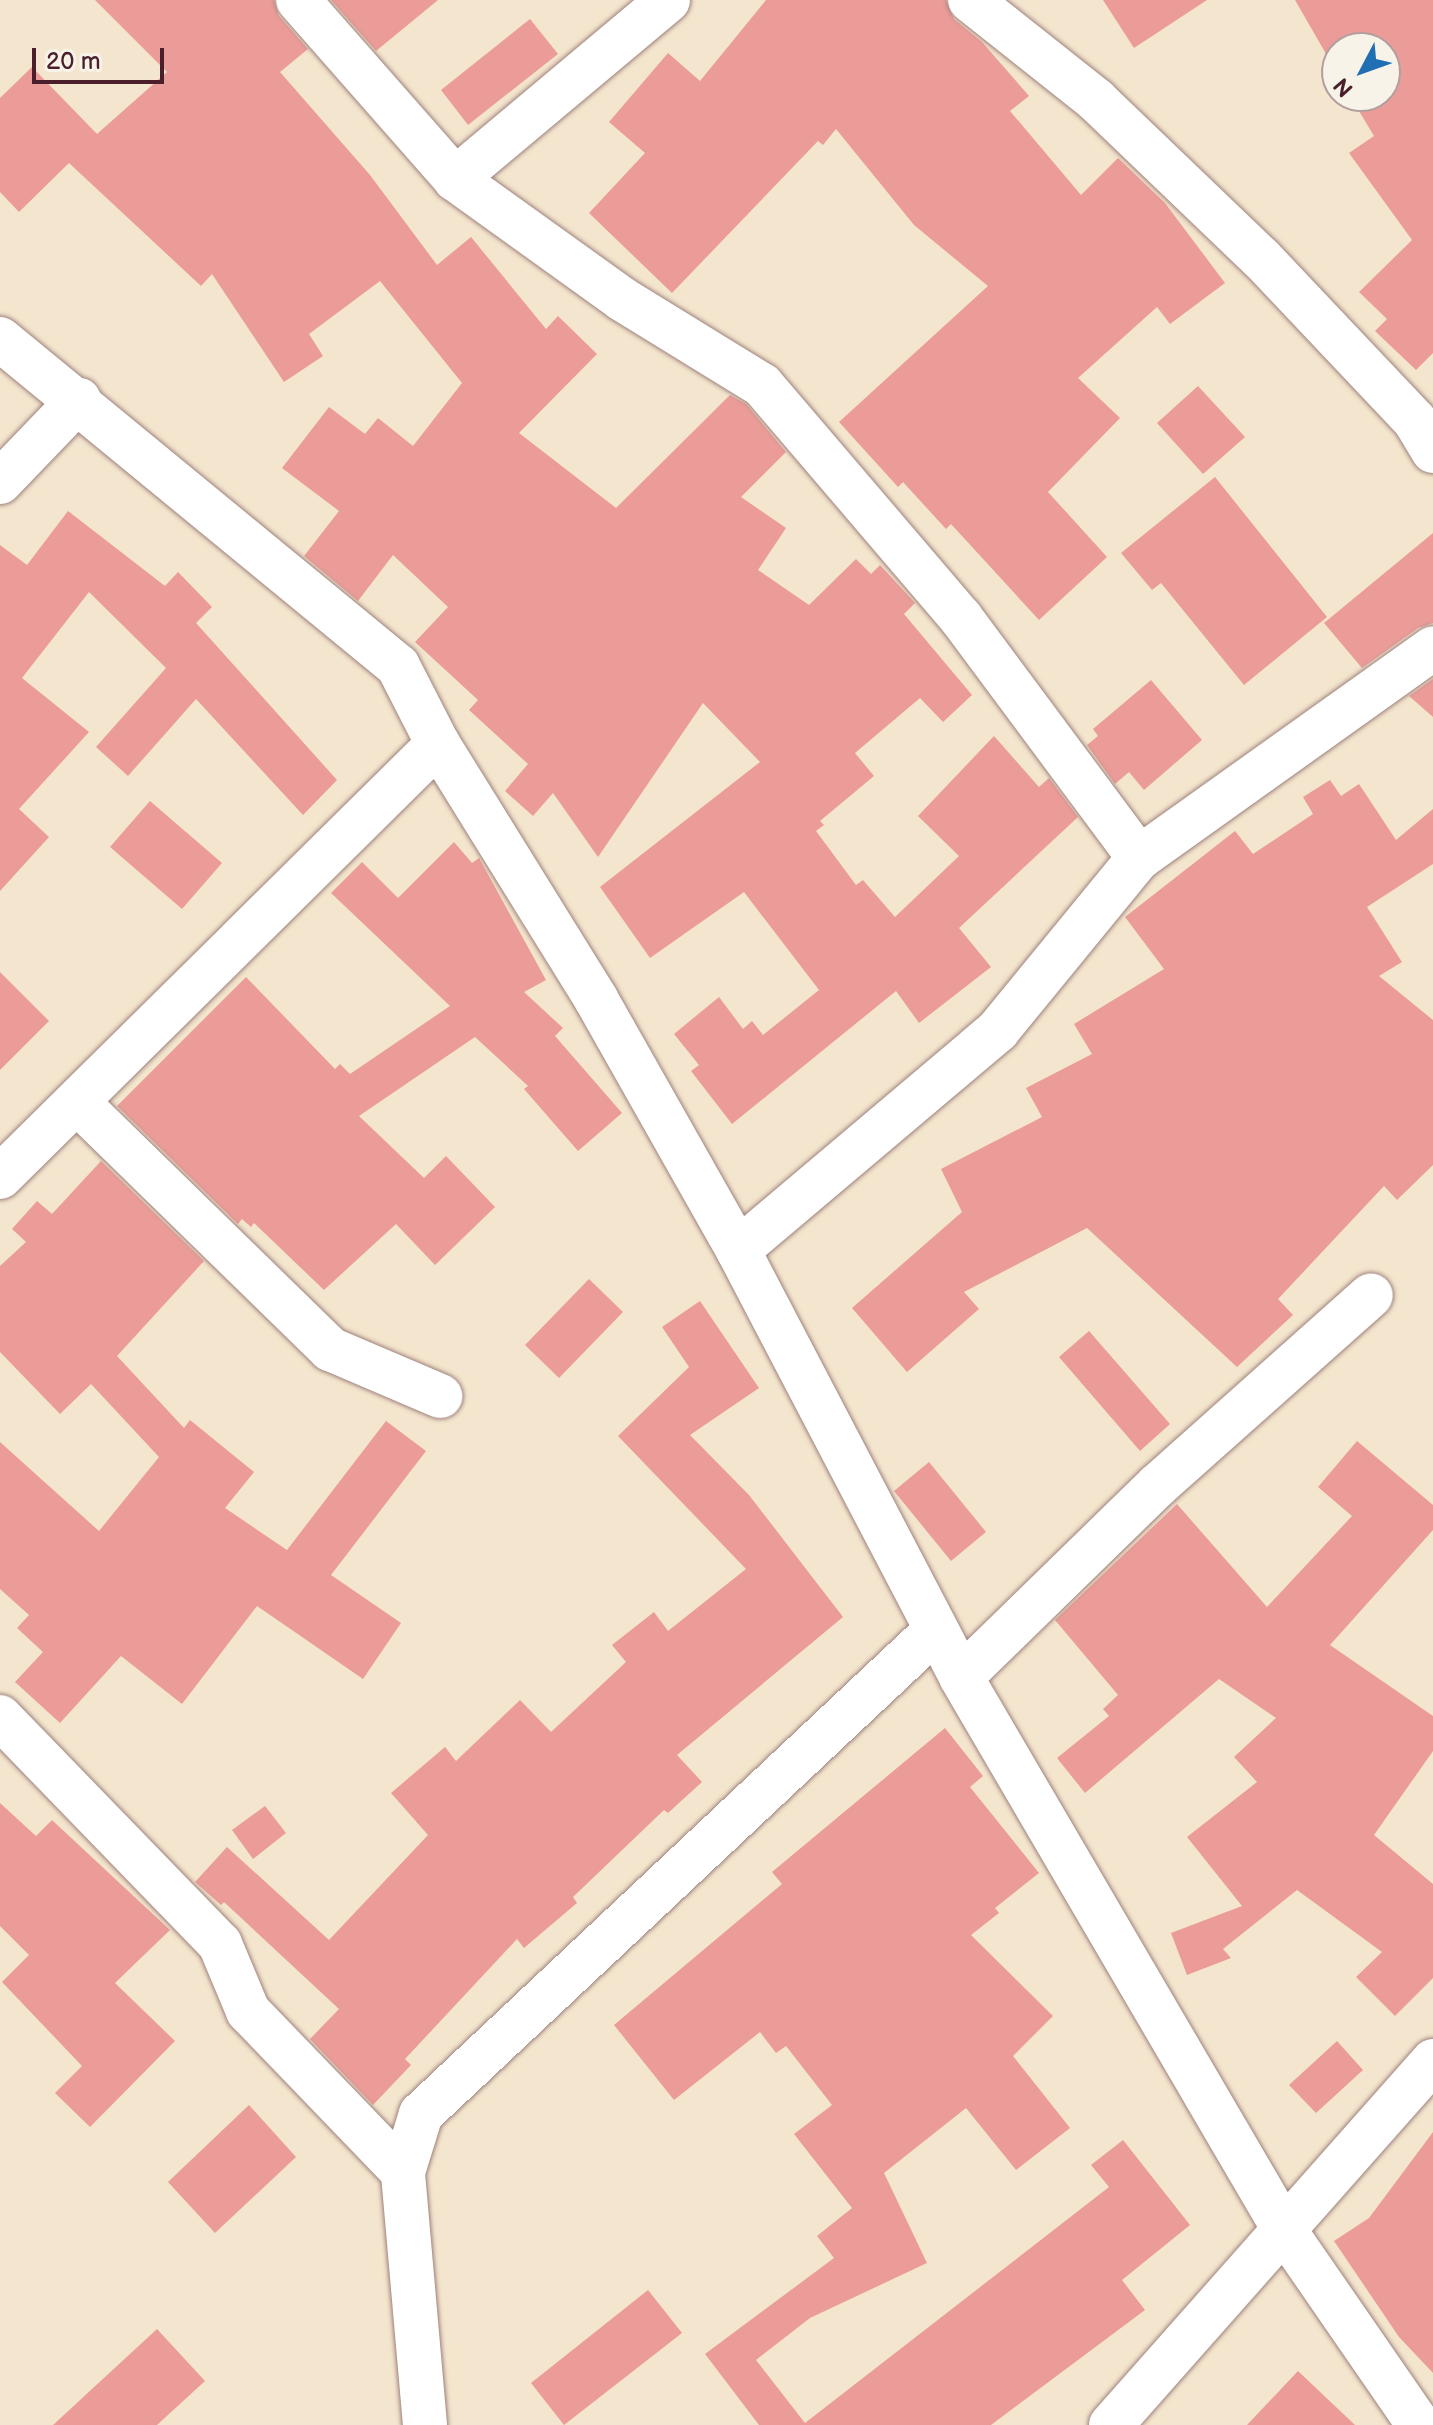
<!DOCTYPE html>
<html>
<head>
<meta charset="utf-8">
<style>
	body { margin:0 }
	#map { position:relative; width:1433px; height:2425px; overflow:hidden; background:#f4e5ce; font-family:"Balsamiq Sans",sans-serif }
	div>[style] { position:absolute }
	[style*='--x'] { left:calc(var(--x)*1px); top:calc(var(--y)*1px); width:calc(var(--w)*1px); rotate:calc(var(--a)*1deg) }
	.building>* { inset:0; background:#eb9c99 }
	.roads { filter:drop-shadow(0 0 2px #9f827c) drop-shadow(0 0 2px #9f827c) }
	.minor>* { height:44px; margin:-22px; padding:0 22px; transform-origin:22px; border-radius:22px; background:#fff }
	span { translate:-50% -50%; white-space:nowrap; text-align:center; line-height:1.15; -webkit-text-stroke:6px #f7f3e8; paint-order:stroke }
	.north { position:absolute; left:1321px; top:32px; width:80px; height:80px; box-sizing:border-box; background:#f7f3e8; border:2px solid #b29e9c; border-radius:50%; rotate:229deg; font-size:22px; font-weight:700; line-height:32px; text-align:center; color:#4a1f2b }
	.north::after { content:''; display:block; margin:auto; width:28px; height:36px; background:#1f6fb2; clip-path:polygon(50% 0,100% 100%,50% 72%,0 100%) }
	.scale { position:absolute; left:32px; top:48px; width:132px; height:36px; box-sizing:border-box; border:4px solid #4a1f2b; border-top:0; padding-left:10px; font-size:24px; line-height:28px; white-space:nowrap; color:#4a1f2b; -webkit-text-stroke:6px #f7f3e8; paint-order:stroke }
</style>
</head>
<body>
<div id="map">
	<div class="building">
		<i style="clip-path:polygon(95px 0,274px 0,279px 16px,308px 49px,280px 72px,370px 175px,437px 265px,471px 237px,546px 329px,558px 316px,597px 354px,519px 433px,616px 508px,730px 395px,746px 404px,786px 452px,741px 497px,786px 528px,758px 570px,809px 605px,856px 559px,871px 574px,880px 565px,915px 603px,904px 614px,972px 695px,943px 722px,920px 698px,855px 753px,874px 776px,820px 821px,824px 825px,816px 831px,856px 885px,863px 880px,895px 917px,959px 856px,918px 816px,994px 736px,1039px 787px,1049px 778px,1078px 817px,959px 928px,991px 967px,919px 1023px,896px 991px,732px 1124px,691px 1071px,699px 1065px,674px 1034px,719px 997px,743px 1029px,752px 1021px,763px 1035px,819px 990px,744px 892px,650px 958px,600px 887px,760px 762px,703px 703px,598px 857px,553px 793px,533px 816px,505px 791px,528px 764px,469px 710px,478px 700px,415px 642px,448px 607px,393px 555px,358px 601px,304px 556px,339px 511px,282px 468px,329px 407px,365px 434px,378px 418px,413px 446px,462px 383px,380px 281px,309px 334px,323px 356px,284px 382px,212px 274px,201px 286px,69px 163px,19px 212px,0 192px,0 98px,32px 67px,97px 134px,167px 72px)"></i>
		<i style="clip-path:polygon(331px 0,438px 0,376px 51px)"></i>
		<i style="clip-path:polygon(766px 0,946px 0,954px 19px,982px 42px,1029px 96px,1010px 111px,1081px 195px,1118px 158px,1165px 203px,1225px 283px,1170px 324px,1157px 307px,1078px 378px,1120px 418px,1048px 492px,1107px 557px,1039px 620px,951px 524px,946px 529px,903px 482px,898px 487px,839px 422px,988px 286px,914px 225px,836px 129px,823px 145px,818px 141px,672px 293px,589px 213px,645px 153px,609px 122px,668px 53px,700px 81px)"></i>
		<i style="clip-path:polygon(1103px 0,1207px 0,1134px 48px)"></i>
		<i style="clip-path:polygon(1295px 0,1433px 0,1433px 353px,1416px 370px,1375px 331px,1387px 319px,1359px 292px,1412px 240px,1349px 153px,1374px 136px,1350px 96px,1385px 96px,1385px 48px,1337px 48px,1337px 73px)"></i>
		<i style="clip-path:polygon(530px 19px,558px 54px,468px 125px,441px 90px)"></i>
		<i style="clip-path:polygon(1198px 386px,1245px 437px,1203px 474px,1157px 423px)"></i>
		<i style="clip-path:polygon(1215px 477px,1327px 617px,1244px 685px,1161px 583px,1152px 590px,1121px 553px)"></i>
		<i style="clip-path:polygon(68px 511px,165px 586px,178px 572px,212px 607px,196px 623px,337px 780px,303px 815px,196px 699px,128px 776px,96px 747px,166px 668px,89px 592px,22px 678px,89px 732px,19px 809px,49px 837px,0 891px,0 545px,27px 565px)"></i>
		<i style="clip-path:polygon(1433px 533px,1433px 623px,1418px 628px,1362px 668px,1324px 623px)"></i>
		<i style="clip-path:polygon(1433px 679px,1433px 717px,1409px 696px)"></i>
		<i style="clip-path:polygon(1151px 680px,1202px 740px,1144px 790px,1129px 772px,1115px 784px,1087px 745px,1098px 736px,1093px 729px)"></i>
		<i style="clip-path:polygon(1330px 780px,1341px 796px,1359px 784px,1396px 840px,1433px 809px,1433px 864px,1367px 907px,1402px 962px,1379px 976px,1433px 1020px,1433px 1165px,1397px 1200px,1384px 1186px,1278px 1299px,1293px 1315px,1237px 1367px,1087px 1228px,964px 1292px,979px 1309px,907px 1372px,852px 1308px,962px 1212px,941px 1169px,1042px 1117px,1026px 1088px,1092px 1054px,1074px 1024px,1164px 969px,1125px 917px,1235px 831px,1253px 854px,1313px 814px,1303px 797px)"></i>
		<i style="clip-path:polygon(150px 801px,222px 863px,182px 909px,110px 847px)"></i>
		<i style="clip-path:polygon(454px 842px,472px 863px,479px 858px,546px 980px,524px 992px,563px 1028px,555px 1036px,622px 1113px,578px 1151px,524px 1089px,528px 1086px,475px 1037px,359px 1116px,424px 1178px,446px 1156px,495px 1207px,435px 1265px,396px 1224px,324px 1290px,254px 1223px,251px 1227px,242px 1219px,238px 1224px,117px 1106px,246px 977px,335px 1069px,340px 1064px,350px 1074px,450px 1006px,331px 893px,362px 862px,398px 898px)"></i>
		<i style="clip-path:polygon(0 972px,49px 1021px,0 1070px)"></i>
		<i style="clip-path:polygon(101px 1161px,204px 1261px,117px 1356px,184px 1428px,190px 1420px,254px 1472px,225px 1508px,287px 1550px,386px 1421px,426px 1451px,331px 1575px,401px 1623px,363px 1679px,257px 1606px,182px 1704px,121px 1656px,60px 1723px,15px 1682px,43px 1652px,17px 1628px,29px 1615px,0 1589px,0 1442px,99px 1531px,159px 1457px,91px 1384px,60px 1414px,0 1352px,0 1266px,26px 1242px,12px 1229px,37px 1201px,52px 1214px)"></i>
		<i style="clip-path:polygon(589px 1279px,623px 1312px,559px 1378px,525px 1345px)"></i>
		<i style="clip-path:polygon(700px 1301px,759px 1388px,690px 1435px,749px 1495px,843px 1617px,677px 1755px,702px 1782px,668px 1813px,664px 1810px,573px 1897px,577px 1903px,524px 1948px,517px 1939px,405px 2059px,411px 2065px,373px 2105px,310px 2039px,339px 2009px,224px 1902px,221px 1905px,195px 1882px,227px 1847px,329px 1940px,428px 1835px,391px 1793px,445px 1747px,456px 1761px,520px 1700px,551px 1732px,626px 1662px,612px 1645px,654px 1612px,668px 1631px,746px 1569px,618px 1436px,689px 1367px,662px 1327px)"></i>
		<i style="clip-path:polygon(1089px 1331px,1170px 1424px,1140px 1451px,1059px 1357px)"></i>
		<i style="clip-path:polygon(1357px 1441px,1433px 1505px,1433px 1530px,1330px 1645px,1433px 1716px,1433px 1751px,1374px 1835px,1433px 1884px,1433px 1978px,1395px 2016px,1356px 1977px,1382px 1952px,1297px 1890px,1223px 1949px,1231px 1958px,1187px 1975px,1171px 1933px,1242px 1906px,1187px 1837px,1257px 1782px,1234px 1757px,1276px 1718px,1219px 1679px,1085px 1793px,1057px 1758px,1109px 1716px,1103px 1709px,1118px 1695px,1055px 1620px,1177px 1504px,1267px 1607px,1352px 1516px,1318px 1487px)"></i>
		<i style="clip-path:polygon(929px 1462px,986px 1532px,951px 1561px,894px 1491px)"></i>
		<i style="clip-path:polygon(945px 1728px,983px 1776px,970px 1787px,1039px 1873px,995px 1908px,999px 1913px,971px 1935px,1053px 2016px,1013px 2056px,1070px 2128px,1016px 2170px,966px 2108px,884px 2173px,927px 2263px,810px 2318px,756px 2360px,805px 2423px,1109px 2187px,1091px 2165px,1123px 2140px,1190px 2225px,1122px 2280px,1145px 2310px,991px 2425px,759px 2425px,705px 2354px,834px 2258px,817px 2236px,852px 2208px,794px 2134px,832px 2105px,786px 2046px,776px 2053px,760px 2032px,674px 2100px,614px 2025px,782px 1884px,772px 1872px)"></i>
		<i style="clip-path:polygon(0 1803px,36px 1836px,52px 1820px,170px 1930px,115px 1983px,175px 2041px,90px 2127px,55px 2093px,82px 2066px,2px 1982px,29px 1955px,0 1926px)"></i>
		<i style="clip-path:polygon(265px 1806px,286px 1833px,253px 1859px,232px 1830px)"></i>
		<i style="clip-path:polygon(1337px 2041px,1363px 2070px,1316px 2113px,1289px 2085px)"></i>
		<i style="clip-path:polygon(249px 2105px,296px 2157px,215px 2233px,168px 2182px)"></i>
		<i style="clip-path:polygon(1433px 2132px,1433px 2373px,1399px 2337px,1334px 2241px,1369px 2218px)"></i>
		<i style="clip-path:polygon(648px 2290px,682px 2333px,564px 2425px,531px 2383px)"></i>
		<i style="clip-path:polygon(157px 2329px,205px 2381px,157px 2425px,53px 2425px)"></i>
		<i style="clip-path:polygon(1298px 2371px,1355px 2425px,1247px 2425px)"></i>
	</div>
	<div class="roads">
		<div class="minor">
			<i style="--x:298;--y:0;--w:238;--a:48.7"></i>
			<i style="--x:455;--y:179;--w:206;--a:35.7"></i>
			<i style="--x:622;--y:299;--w:164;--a:31.6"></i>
			<i style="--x:762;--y:385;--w:306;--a:49.5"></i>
			<i style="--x:961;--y:618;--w:299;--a:53.4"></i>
			<i style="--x:970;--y:0;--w:161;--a:38.4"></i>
			<i style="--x:1096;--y:100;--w:228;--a:43.8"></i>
			<i style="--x:1261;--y:258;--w:224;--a:46.6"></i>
			<i style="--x:1415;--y:421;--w:35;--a:59"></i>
			<i style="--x:455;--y:179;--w:278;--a:-40"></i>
			<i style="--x:0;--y:339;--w:515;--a:39.41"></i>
			<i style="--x:398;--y:666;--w:88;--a:62.9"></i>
			<i style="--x:438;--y:744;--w:300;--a:58.2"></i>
			<i style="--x:596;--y:999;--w:288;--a:60.5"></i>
			<i style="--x:738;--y:1250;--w:482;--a:62.4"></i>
			<i style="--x:961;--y:1677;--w:642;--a:59.68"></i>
			<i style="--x:1285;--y:2231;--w:236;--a:55.4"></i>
			<i style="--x:0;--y:482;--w:114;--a:-46.1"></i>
			<i style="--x:77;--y:1102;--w:354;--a:44.3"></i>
			<i style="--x:330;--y:1349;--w:120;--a:23.1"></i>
			<i style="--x:0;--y:1177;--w:616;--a:-44.67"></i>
			<i style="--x:738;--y:1250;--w:341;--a:-40.2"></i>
			<i style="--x:998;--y:1030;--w:222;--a:-50.7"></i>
			<i style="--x:1139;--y:858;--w:361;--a:-35.5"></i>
			<i style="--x:961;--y:1677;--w:275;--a:-44.3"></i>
			<i style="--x:1158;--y:1485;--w:285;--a:-41.7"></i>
			<i style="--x:0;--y:1717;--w:316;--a:45.9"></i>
			<i style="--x:220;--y:1944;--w:73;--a:67.3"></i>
			<i style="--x:248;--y:2011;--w:223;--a:46.1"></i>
			<i style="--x:425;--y:2425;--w:254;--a:-95"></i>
			<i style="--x:403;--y:2172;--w:61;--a:-72.8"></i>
			<i style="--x:421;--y:2114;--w:705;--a:-43.22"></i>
			<i style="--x:1111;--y:2425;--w:486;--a:-48.5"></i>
		</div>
	</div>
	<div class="north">N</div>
	<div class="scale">20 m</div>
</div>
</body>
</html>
